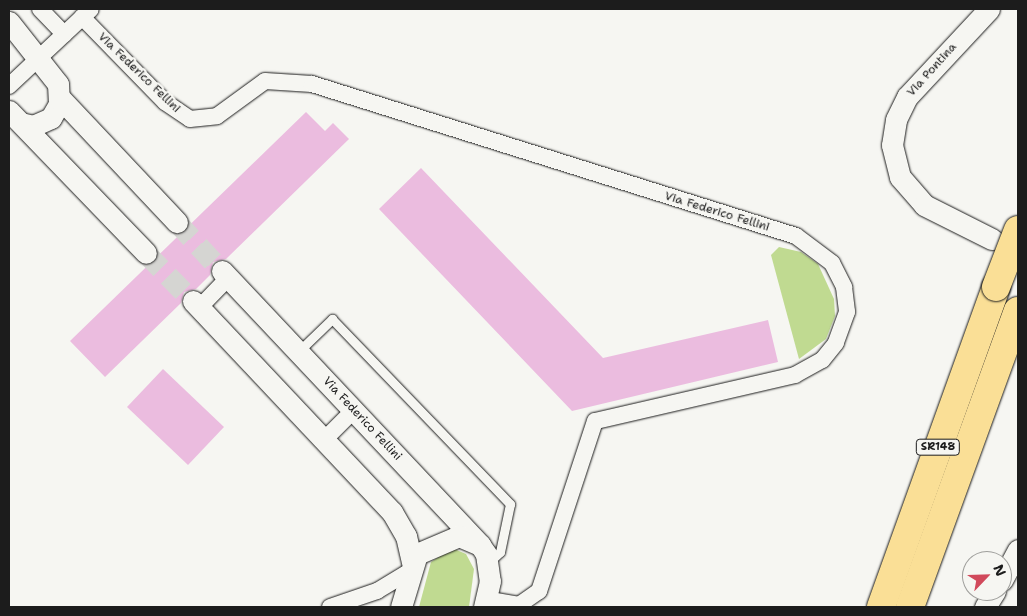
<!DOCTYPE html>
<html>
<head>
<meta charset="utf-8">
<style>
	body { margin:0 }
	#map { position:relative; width:1027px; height:616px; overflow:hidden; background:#f6f6f2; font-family:"Shantell Sans",sans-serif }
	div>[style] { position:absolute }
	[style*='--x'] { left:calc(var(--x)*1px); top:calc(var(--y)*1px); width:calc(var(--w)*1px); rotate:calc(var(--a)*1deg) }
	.green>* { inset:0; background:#c0da91 }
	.building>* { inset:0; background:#ebbcdf }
	.tertiary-tunnel>* { height:21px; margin-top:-10.5px; transform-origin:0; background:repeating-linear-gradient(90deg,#d5d5d2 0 21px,transparent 0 32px) }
	.roads { filter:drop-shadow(0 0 1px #1c1c1c) drop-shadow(0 0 1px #1c1c1c) }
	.service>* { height:9px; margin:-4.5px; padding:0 4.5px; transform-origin:4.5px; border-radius:4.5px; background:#f6f6f2 }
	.minor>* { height:16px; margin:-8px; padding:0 8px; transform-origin:8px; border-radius:8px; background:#f6f6f2 }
	.tertiary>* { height:21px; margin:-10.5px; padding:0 10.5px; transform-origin:10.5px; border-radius:10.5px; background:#f6f6f2 }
	.trunk>* { height:28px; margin:-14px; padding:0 14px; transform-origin:14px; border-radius:14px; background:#fadf96 }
	.bridges { filter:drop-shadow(0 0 1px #1c1c1c) drop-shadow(0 0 1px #1c1c1c) }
	.trunk-bridge>* { height:28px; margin:-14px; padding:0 14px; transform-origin:14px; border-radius:14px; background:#fadf96 }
	span { translate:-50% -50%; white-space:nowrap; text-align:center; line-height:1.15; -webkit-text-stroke:5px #f6f6f2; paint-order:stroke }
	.shield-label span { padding:1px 4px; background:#f6f6f2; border:1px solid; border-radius:4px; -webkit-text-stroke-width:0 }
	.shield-label { font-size:11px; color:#1c1c1c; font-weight:700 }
	.street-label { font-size:12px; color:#1c1c1c }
	.frame { position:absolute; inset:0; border:10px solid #1c1c1c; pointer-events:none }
	.north { position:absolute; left:962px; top:551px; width:50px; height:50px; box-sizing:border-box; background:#f6f6f2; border:1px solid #9f9f9c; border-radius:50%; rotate:66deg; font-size:14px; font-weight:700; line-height:20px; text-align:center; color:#1c1c1c }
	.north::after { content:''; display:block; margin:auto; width:18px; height:22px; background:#d1495b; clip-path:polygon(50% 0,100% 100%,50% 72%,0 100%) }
</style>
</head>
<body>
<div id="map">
	<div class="green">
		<i style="clip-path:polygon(779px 247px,801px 252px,818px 264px,834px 299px,835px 316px,826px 339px,799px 359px,771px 255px)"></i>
		<i style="clip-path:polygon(452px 548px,466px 554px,474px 569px,469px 607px,419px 607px,431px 562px)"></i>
	</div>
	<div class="building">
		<i style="clip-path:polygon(306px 112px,325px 131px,333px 123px,349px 139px,226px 259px,213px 262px,210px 275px,196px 289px,184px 292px,181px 303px,105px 377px,70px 341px)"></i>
		<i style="clip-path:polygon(421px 168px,603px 358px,768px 320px,778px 362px,572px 411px,379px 209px)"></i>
		<i style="clip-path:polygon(163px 369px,224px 427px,188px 465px,127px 407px)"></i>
	</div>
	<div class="tertiary-tunnel">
		<i style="--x:177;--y:222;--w:67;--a:47.4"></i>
		<i style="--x:146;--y:253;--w:67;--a:45.6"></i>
	</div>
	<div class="roads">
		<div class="service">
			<i style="--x:300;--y:350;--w:45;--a:-44.1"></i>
			<i style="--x:332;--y:319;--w:257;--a:46.1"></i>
			<i style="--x:510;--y:504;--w:49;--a:101.8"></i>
			<i style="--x:500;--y:552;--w:15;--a:138"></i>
		</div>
		<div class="minor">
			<i style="--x:40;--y:9;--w:35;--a:46"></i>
			<i style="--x:82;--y:17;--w:119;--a:45.7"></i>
			<i style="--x:165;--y:102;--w:30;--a:34"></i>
			<i style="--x:190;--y:119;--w:27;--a:-6"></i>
			<i style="--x:217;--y:116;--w:59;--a:-36.1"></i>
			<i style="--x:265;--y:81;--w:47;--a:3.7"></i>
			<i style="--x:312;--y:84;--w:507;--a:17.43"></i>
			<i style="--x:796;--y:236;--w:45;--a:36.9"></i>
			<i style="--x:832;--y:263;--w:27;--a:63"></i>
			<i style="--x:844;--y:287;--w:25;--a:83"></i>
			<i style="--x:847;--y:312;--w:33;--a:110"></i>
			<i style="--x:836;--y:343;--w:22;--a:129"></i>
			<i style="--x:822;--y:360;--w:31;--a:151"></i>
			<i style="--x:795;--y:375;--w:205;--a:167"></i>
			<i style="--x:595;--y:421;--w:179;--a:108.2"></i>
			<i style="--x:539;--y:591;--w:24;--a:145"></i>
			<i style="--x:519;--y:605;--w:34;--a:-170"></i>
			<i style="--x:9;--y:86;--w:112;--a:-43.2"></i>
			<i style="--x:199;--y:308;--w:43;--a:-45.9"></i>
			<i style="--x:324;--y:440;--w:41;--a:-45"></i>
			<i style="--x:330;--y:607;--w:50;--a:-18.8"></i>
			<i style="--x:377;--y:591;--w:37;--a:-31"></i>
		</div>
		<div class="tertiary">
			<i style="--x:989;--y:9;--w:120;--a:133"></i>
			<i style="--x:907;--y:97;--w:25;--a:116"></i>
			<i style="--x:896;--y:120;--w:25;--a:99"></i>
			<i style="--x:892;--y:145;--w:33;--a:76"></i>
			<i style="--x:900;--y:177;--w:37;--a:49"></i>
			<i style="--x:924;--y:205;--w:76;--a:26.6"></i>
			<i style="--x:9;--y:22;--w:79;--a:51.7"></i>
			<i style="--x:58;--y:84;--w:20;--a:87"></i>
			<i style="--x:59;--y:104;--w:16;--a:120"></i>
			<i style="--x:51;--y:118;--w:20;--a:156"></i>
			<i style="--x:33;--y:126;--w:12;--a:-166"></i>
			<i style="--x:59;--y:97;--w:172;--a:46.7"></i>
			<i style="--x:9;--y:111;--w:197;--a:46"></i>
			<i style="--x:222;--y:271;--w:376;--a:46.7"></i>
			<i style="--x:193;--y:301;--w:290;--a:46.7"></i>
			<i style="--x:392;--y:512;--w:28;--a:60"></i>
			<i style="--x:406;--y:536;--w:28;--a:77"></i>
			<i style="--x:1002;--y:580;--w:34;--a:-62"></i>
			<i style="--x:401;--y:607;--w:55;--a:-73.2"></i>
			<i style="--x:417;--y:554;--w:46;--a:-23.2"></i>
			<i style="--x:459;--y:536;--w:23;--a:23"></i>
			<i style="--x:480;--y:545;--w:11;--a:56"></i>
			<i style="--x:486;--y:554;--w:27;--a:82"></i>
			<i style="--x:490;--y:581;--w:27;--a:103"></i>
			<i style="--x:985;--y:607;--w:19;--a:-58"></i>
		</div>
		<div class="trunk">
			<i style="--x:881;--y:607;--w:340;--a:-70.2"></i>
			<i style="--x:910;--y:607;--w:315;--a:-70"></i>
		</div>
	</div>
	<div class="bridges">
		<div class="trunk-bridge">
			<i style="--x:996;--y:287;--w:61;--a:-68.9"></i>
		</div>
	</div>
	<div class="shield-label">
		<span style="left:938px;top:447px">SR148</span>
	</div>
	<div class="street-label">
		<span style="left:932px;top:70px;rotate:-48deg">Via Pontina</span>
		<span style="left:139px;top:73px;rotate:44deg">Via Federico Fellini</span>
		<span style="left:717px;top:212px;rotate:17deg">Via Federico Fellini</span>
		<span style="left:362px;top:419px;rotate:47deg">Via Federico Fellini</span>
	</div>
	<div class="frame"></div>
	<div class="north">N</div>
</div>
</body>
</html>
